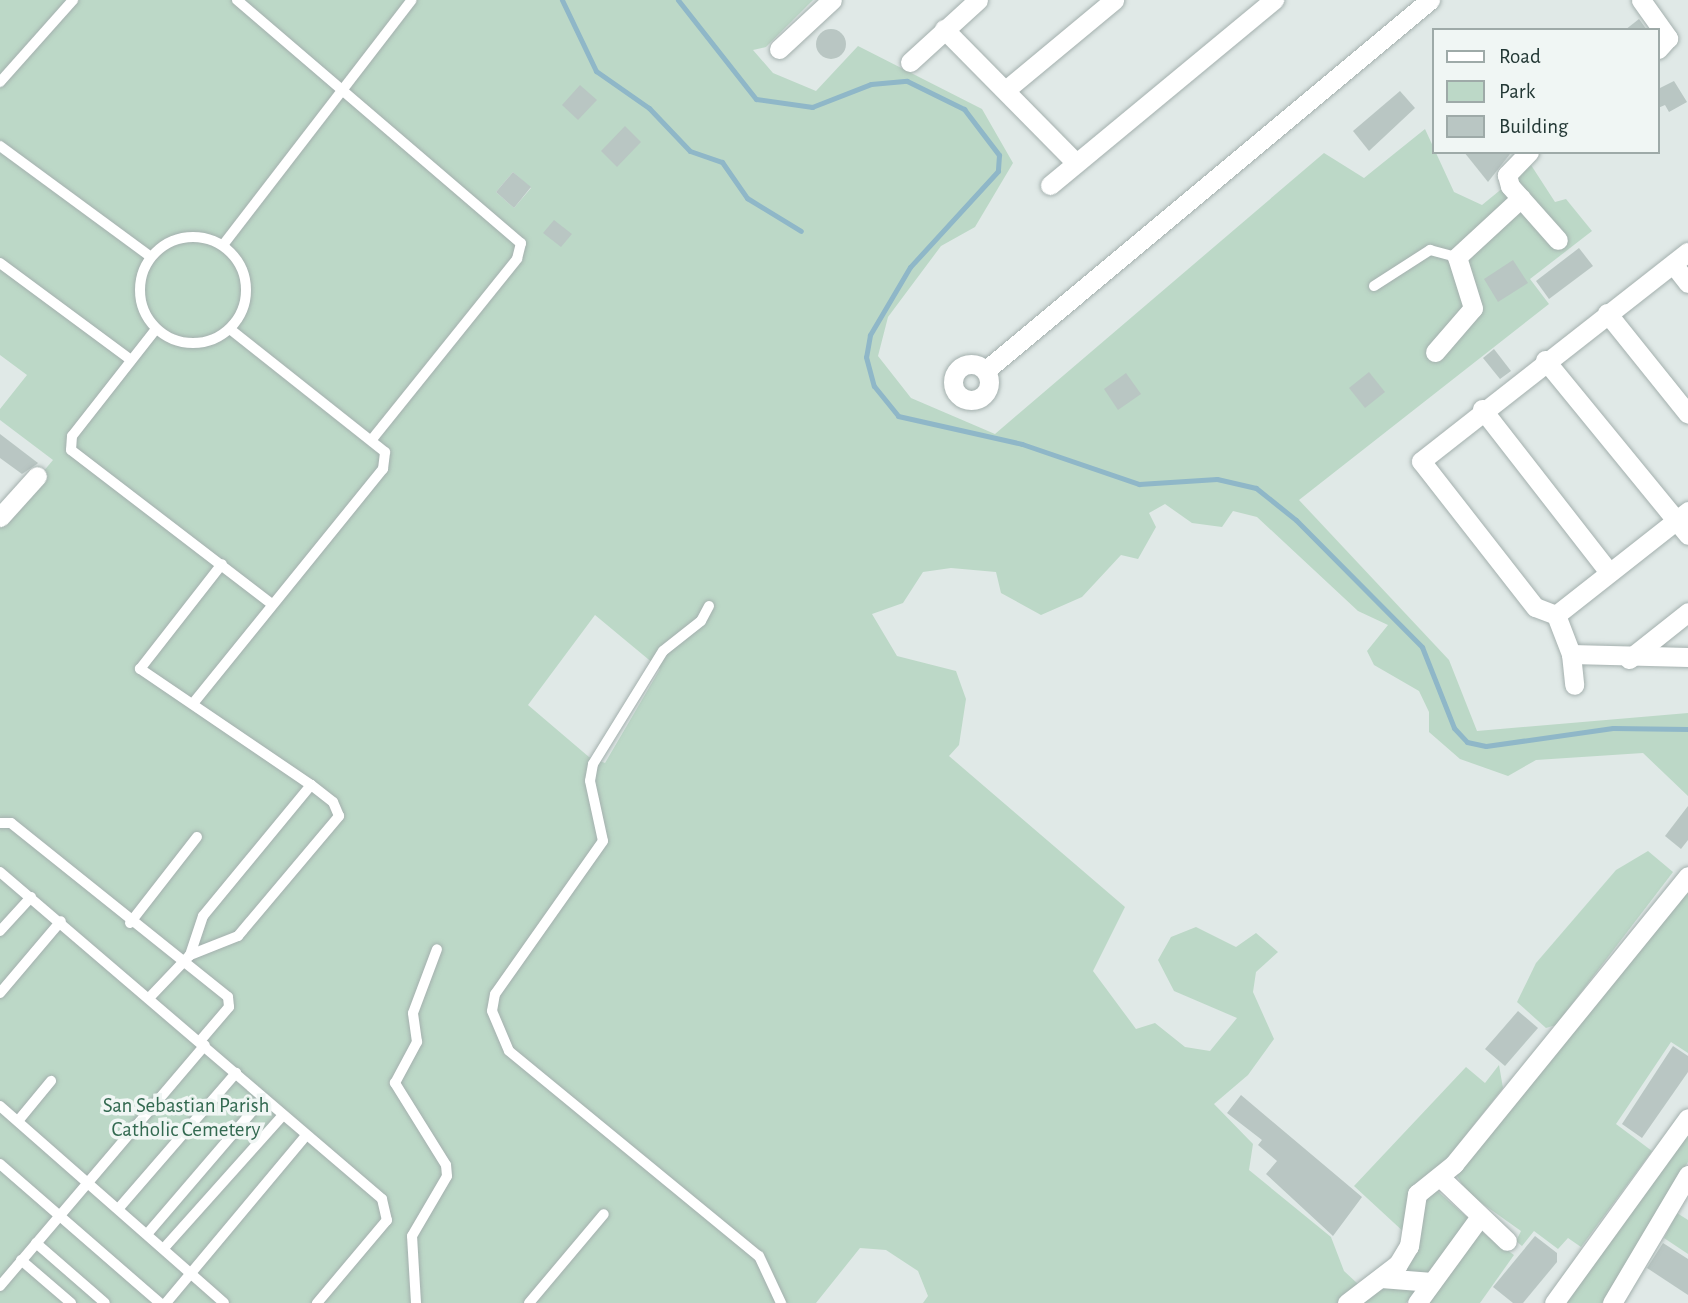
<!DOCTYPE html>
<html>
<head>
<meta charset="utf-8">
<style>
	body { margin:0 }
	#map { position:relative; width:1688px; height:1303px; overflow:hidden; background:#e0e9e7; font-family:"Alegreya Sans",sans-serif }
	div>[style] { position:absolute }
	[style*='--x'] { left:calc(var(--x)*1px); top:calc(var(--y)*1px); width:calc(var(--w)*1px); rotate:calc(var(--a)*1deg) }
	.green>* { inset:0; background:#bcd8c7 }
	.stream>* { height:5px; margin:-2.5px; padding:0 2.5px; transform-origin:2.5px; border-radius:2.5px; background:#8fb7c8 }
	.building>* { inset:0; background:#b9c6c3 }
	.round { border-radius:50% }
	.roads { filter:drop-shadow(0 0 2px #a4b0ae) drop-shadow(0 0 2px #a4b0ae) }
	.lane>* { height:10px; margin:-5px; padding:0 5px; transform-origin:5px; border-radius:5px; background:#fff }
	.lane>.ring { margin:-5px; padding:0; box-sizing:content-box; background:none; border:10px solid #fff; border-radius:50% }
	.street>* { height:19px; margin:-9.5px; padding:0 9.5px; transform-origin:9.5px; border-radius:9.5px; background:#fff }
	.street>.ring { margin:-9.5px; padding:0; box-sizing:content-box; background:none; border:19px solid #fff; border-radius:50% }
	span { translate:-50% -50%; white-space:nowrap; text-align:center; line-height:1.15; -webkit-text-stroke:7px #f0f6f4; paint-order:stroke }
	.park-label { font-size:21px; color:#326950 }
	.legend { position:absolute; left:1432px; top:28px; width:228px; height:126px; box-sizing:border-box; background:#f0f6f4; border:2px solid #9eaaa8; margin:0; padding:9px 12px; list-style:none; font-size:21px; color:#233835 }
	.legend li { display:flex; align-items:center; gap:14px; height:35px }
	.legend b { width:35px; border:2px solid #9eaaa8 }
</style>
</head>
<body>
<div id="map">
	<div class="green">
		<i style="clip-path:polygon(evenodd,0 0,813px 0,766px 47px,753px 50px,773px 73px,816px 91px,858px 46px,982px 109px,1013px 163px,975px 227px,941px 246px,888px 317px,878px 356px,911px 398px,995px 434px,1324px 153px,1364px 178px,1425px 129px,1454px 192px,1482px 205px,1531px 165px,1555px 202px,1566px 199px,1592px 231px,1530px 279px,1549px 304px,1299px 500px,1449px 660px,1477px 731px,1688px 713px,1688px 796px,1643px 753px,1536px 760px,1508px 776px,1460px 759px,1429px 732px,1429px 712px,1419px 691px,1374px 665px,1367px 651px,1388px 625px,1358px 611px,1257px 517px,1233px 511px,1222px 527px,1192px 523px,1165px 504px,1149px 513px,1156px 527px,1138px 559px,1121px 555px,1082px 597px,1041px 615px,1001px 593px,996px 572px,951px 568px,923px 572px,903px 603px,872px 614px,897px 656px,956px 671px,966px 699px,959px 745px,949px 756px,1125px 907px,1093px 971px,1136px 1029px,1155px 1023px,1185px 1047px,1210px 1051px,1237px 1018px,1174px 991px,1158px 960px,1171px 937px,1196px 927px,1236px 947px,1256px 933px,1278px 952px,1256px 972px,1253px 992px,1274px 1039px,1248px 1075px,1214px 1104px,1253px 1144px,1249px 1170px,1331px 1237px,1344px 1271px,1358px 1284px,1338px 1303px,923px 1303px,928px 1296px,918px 1271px,886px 1250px,860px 1248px,816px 1303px,0 1303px,0 523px,53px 460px,0 420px,0 409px,27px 375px,0 355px,0 0,513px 172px,531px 188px,514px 208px,496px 192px,513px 172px,0 0,595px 615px,660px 669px,605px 763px,589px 757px,528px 705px,595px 615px)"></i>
		<i style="clip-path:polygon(1648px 851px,1673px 872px,1556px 1025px,1546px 1028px,1517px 1002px,1536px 963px,1616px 870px)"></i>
		<i style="clip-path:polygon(1688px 890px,1688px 1053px,1671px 1042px,1616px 1124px,1652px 1151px,1581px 1247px,1568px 1238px,1558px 1249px,1534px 1231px,1522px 1246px,1516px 1241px,1521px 1231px,1466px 1192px,1455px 1172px)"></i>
		<i style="clip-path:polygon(1499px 1065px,1503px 1088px,1435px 1174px,1406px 1234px,1354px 1186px,1466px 1067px,1485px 1083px)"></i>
		<i style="clip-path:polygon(1688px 1131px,1688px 1162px,1602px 1303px,1560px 1303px)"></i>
		<i style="clip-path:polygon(1435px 1189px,1468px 1218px,1428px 1278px,1394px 1274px,1416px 1211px)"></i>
		<i style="clip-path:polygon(1677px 1213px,1688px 1220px,1688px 1254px,1664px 1238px)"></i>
		<i style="clip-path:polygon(1479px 1230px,1514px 1255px,1480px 1303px,1424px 1303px)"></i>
		<i style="clip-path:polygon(1378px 1284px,1419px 1288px,1406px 1303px,1353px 1303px)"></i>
	</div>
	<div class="stream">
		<i style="--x:562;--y:0;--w:79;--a:64.4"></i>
		<i style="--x:596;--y:71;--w:65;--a:34.9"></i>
		<i style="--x:649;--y:108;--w:59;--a:46.4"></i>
		<i style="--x:690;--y:151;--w:34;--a:19"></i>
		<i style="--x:722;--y:162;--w:44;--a:55.2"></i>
		<i style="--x:747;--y:198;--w:63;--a:31.4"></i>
		<i style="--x:678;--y:0;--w:126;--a:51.8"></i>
		<i style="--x:756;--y:99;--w:57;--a:8.1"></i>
		<i style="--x:812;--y:107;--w:63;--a:-21.3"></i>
		<i style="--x:871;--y:84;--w:36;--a:-5"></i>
		<i style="--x:907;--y:81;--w:64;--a:26.2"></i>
		<i style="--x:964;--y:109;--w:58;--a:52.7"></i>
		<i style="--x:999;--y:155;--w:16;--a:94"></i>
		<i style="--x:998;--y:171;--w:130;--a:132.5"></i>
		<i style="--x:910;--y:267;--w:79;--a:120.5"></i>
		<i style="--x:870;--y:335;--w:22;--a:100"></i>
		<i style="--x:866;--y:357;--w:30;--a:75"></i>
		<i style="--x:874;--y:386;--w:38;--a:51"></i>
		<i style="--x:898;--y:416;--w:127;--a:12.7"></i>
		<i style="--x:1022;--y:444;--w:124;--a:18.9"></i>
		<i style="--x:1139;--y:484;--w:78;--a:-3.7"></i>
		<i style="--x:1217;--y:479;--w:40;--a:13"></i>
		<i style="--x:1256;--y:488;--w:51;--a:38.7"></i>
		<i style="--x:1296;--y:520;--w:179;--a:45.2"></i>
		<i style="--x:1422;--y:647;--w:87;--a:68.4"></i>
		<i style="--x:1454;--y:728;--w:19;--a:47"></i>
		<i style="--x:1467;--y:742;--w:19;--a:12"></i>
		<i style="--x:1486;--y:746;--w:128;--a:-8.1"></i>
		<i style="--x:1613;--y:728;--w:75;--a:0.8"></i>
	</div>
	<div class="building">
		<i style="clip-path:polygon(1639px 19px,1647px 30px,1625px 30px)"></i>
		<i class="round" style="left:816px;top:29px;width:30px;height:30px"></i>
		<i style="clip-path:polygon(1674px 81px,1687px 102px,1669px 112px,1665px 105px,1658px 108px,1658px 89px)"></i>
		<i style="clip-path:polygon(580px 85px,597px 100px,578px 120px,562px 105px)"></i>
		<i style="clip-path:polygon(1400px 91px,1415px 108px,1369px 151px,1353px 131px)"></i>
		<i style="clip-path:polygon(625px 126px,641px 142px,617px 167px,601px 151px)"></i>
		<i style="clip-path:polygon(1464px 152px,1509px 152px,1510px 154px,1488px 182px)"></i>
		<i style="clip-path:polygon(513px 172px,531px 187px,514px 208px,496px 192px)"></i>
		<i style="clip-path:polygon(554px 220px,572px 234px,561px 247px,543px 233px)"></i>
		<i style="clip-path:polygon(1579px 248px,1593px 266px,1549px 299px,1536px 281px)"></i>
		<i style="clip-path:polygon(1513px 260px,1528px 283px,1498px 302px,1484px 279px)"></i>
		<i style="clip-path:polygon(1494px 349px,1511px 371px,1500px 379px,1483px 358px)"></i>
		<i style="clip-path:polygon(1369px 372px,1385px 392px,1365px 408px,1349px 388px)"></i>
		<i style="clip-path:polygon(1126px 373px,1141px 394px,1118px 410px,1104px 389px)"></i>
		<i style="clip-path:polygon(0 434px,38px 463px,37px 464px,22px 474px,0 458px)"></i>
		<i style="clip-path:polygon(1688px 806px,1688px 840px,1681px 849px,1665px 836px)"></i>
		<i style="clip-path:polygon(1518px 1011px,1538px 1028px,1505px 1066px,1485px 1049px)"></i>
		<i style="clip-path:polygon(1673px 1046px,1688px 1056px,1688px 1072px,1642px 1138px,1622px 1124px)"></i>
		<i style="clip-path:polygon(1241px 1095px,1362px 1197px,1333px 1236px,1266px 1174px,1277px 1161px,1258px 1145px,1262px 1140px,1227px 1113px)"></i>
		<i style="clip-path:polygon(1535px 1236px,1557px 1253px,1557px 1262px,1523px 1303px,1513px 1303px,1493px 1287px)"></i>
		<i style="clip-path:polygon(1663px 1243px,1688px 1259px,1688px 1295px,1647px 1268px)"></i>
	</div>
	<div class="roads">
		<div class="lane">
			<i style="--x:237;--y:0;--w:374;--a:40.6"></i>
			<i style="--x:521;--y:243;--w:16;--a:104"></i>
			<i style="--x:517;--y:259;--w:230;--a:128.8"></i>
			<i style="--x:0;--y:82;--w:110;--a:-48.3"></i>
			<i style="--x:0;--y:146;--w:187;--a:36.3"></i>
			<i class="ring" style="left:140px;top:237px;width:96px;height:96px"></i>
			<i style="--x:223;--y:245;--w:309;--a:-52.4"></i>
			<i style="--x:0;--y:263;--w:163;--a:36.5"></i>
			<i style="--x:1374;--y:286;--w:67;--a:-32.7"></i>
			<i style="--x:1430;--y:250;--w:28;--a:15"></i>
			<i style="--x:156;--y:329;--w:136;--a:128.1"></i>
			<i style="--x:72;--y:436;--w:14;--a:94"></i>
			<i style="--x:71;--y:450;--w:253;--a:37.5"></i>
			<i style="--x:709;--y:606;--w:17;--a:118"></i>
			<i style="--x:701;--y:621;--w:48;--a:141.7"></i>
			<i style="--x:663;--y:651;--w:133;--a:121.8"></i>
			<i style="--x:593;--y:764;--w:17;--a:100"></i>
			<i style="--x:590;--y:781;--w:61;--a:77.8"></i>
			<i style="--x:603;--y:841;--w:187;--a:125.2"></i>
			<i style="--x:495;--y:994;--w:17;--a:100"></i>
			<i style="--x:492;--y:1011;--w:43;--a:67"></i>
			<i style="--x:509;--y:1051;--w:323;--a:39.4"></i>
			<i style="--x:759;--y:1256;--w:52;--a:64.9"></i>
			<i style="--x:195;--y:701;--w:299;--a:-51"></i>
			<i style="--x:383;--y:469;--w:17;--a:-83"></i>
			<i style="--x:385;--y:452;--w:198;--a:-141.6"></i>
			<i style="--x:0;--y:823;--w:11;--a:0"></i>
			<i style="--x:11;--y:823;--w:278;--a:38.7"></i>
			<i style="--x:228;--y:997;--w:10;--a:84"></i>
			<i style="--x:229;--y:1007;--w:45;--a:130.5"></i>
			<i style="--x:0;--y:872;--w:503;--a:40.56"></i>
			<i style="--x:382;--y:1199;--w:22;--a:77"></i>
			<i style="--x:387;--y:1220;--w:109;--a:130.1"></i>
			<i style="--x:130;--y:923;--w:109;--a:-52.1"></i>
			<i style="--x:0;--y:931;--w:46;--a:-47.6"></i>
			<i style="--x:190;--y:955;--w:41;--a:-71.6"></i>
			<i style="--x:203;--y:916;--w:170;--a:-50.5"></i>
			<i style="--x:0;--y:993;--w:94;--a:-49.7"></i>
			<i style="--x:150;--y:997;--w:58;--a:-46.4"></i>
			<i style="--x:190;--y:955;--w:52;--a:-21.6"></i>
			<i style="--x:238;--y:936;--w:157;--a:-49.9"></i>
			<i style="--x:339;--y:816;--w:15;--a:-113"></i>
			<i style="--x:333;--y:802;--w:28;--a:-142"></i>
			<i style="--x:311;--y:785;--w:207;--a:-145.8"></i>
			<i style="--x:140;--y:669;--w:133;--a:-52"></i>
			<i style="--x:0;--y:1106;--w:298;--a:41.3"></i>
			<i style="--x:18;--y:1121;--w:52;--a:-50.5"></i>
			<i style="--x:0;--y:1164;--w:212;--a:41"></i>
			<i style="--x:119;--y:1208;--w:179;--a:-49.1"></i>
			<i style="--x:148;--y:1233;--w:177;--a:-49.4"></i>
			<i style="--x:36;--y:1243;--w:91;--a:41"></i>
			<i style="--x:165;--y:1247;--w:176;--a:-48.2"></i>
			<i style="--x:21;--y:1260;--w:66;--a:40.7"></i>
			<i style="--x:0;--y:1286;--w:316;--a:-49.6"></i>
			<i style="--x:166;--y:1303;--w:217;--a:-50.1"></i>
			<i style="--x:416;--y:1303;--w:67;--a:-93.4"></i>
			<i style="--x:412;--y:1236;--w:69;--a:-59.7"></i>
			<i style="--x:447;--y:1176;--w:11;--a:-95"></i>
			<i style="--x:446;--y:1165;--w:97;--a:-121.9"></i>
			<i style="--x:395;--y:1083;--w:47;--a:-61.8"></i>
			<i style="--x:417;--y:1042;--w:29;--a:-98"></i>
			<i style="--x:413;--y:1013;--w:68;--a:-69.4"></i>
			<i style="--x:529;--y:1303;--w:116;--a:-49.9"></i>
		</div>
		<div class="street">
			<i style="--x:1641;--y:0;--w:47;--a:54.6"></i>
			<i style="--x:1668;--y:38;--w:15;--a:132"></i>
			<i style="--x:944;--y:29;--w:188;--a:45.4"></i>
			<i style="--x:779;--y:49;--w:72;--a:-42.8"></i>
			<i style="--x:910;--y:62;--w:92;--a:-42.4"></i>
			<i style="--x:1008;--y:88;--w:138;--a:-39.7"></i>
			<i style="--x:1529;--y:152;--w:32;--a:134"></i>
			<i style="--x:1507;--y:175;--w:11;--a:75"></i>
			<i style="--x:1510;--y:186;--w:72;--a:48.4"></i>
			<i style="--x:1050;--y:185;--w:291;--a:-39.6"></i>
			<i style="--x:1673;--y:264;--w:24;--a:52"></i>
			<i style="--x:1607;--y:313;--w:129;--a:51.3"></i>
			<i style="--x:1435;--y:352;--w:58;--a:-49.2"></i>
			<i style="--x:1473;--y:308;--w:53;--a:-107.4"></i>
			<i style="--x:1457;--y:257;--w:87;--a:-42.7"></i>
			<i style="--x:1545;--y:360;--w:226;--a:50.7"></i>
			<i class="ring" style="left:953px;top:364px;width:17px;height:17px"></i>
			<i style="--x:986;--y:370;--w:578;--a:-39.81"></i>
			<i style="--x:1482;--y:409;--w:207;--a:52.1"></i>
			<i style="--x:0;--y:517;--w:55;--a:-47.9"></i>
			<i style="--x:1556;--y:615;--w:22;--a:-159"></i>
			<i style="--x:1535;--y:607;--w:185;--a:-128"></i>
			<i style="--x:1421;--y:461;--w:339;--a:-38.1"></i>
			<i style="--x:1556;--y:615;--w:168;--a:-38.2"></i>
			<i style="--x:1556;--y:615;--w:42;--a:69"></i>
			<i style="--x:1571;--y:654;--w:31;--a:84"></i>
			<i style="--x:1571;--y:654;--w:117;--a:1.5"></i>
			<i style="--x:1629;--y:659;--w:75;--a:-38.5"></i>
			<i style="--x:1441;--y:1178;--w:91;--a:43.7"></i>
			<i style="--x:1381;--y:1278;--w:51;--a:4.5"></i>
			<i style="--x:1347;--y:1303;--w:64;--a:-37.4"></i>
			<i style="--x:1398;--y:1264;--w:21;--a:-59"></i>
			<i style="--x:1409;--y:1246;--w:53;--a:-81.3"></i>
			<i style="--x:1417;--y:1194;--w:48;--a:-39"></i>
			<i style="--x:1454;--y:1164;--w:371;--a:-50.9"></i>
			<i style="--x:1417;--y:1303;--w:105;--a:-53.9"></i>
			<i style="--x:1554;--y:1303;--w:228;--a:-54.1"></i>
			<i style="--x:1612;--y:1303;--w:149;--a:-59.3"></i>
		</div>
	</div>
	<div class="park-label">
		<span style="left:186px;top:1118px">San Sebastian Parish<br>Catholic Cemetery</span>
	</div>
	<ul class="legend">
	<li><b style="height:9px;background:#fff"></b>Road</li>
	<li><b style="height:19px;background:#bcd8c7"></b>Park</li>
	<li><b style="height:19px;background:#b9c6c3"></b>Building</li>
	</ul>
</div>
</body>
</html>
